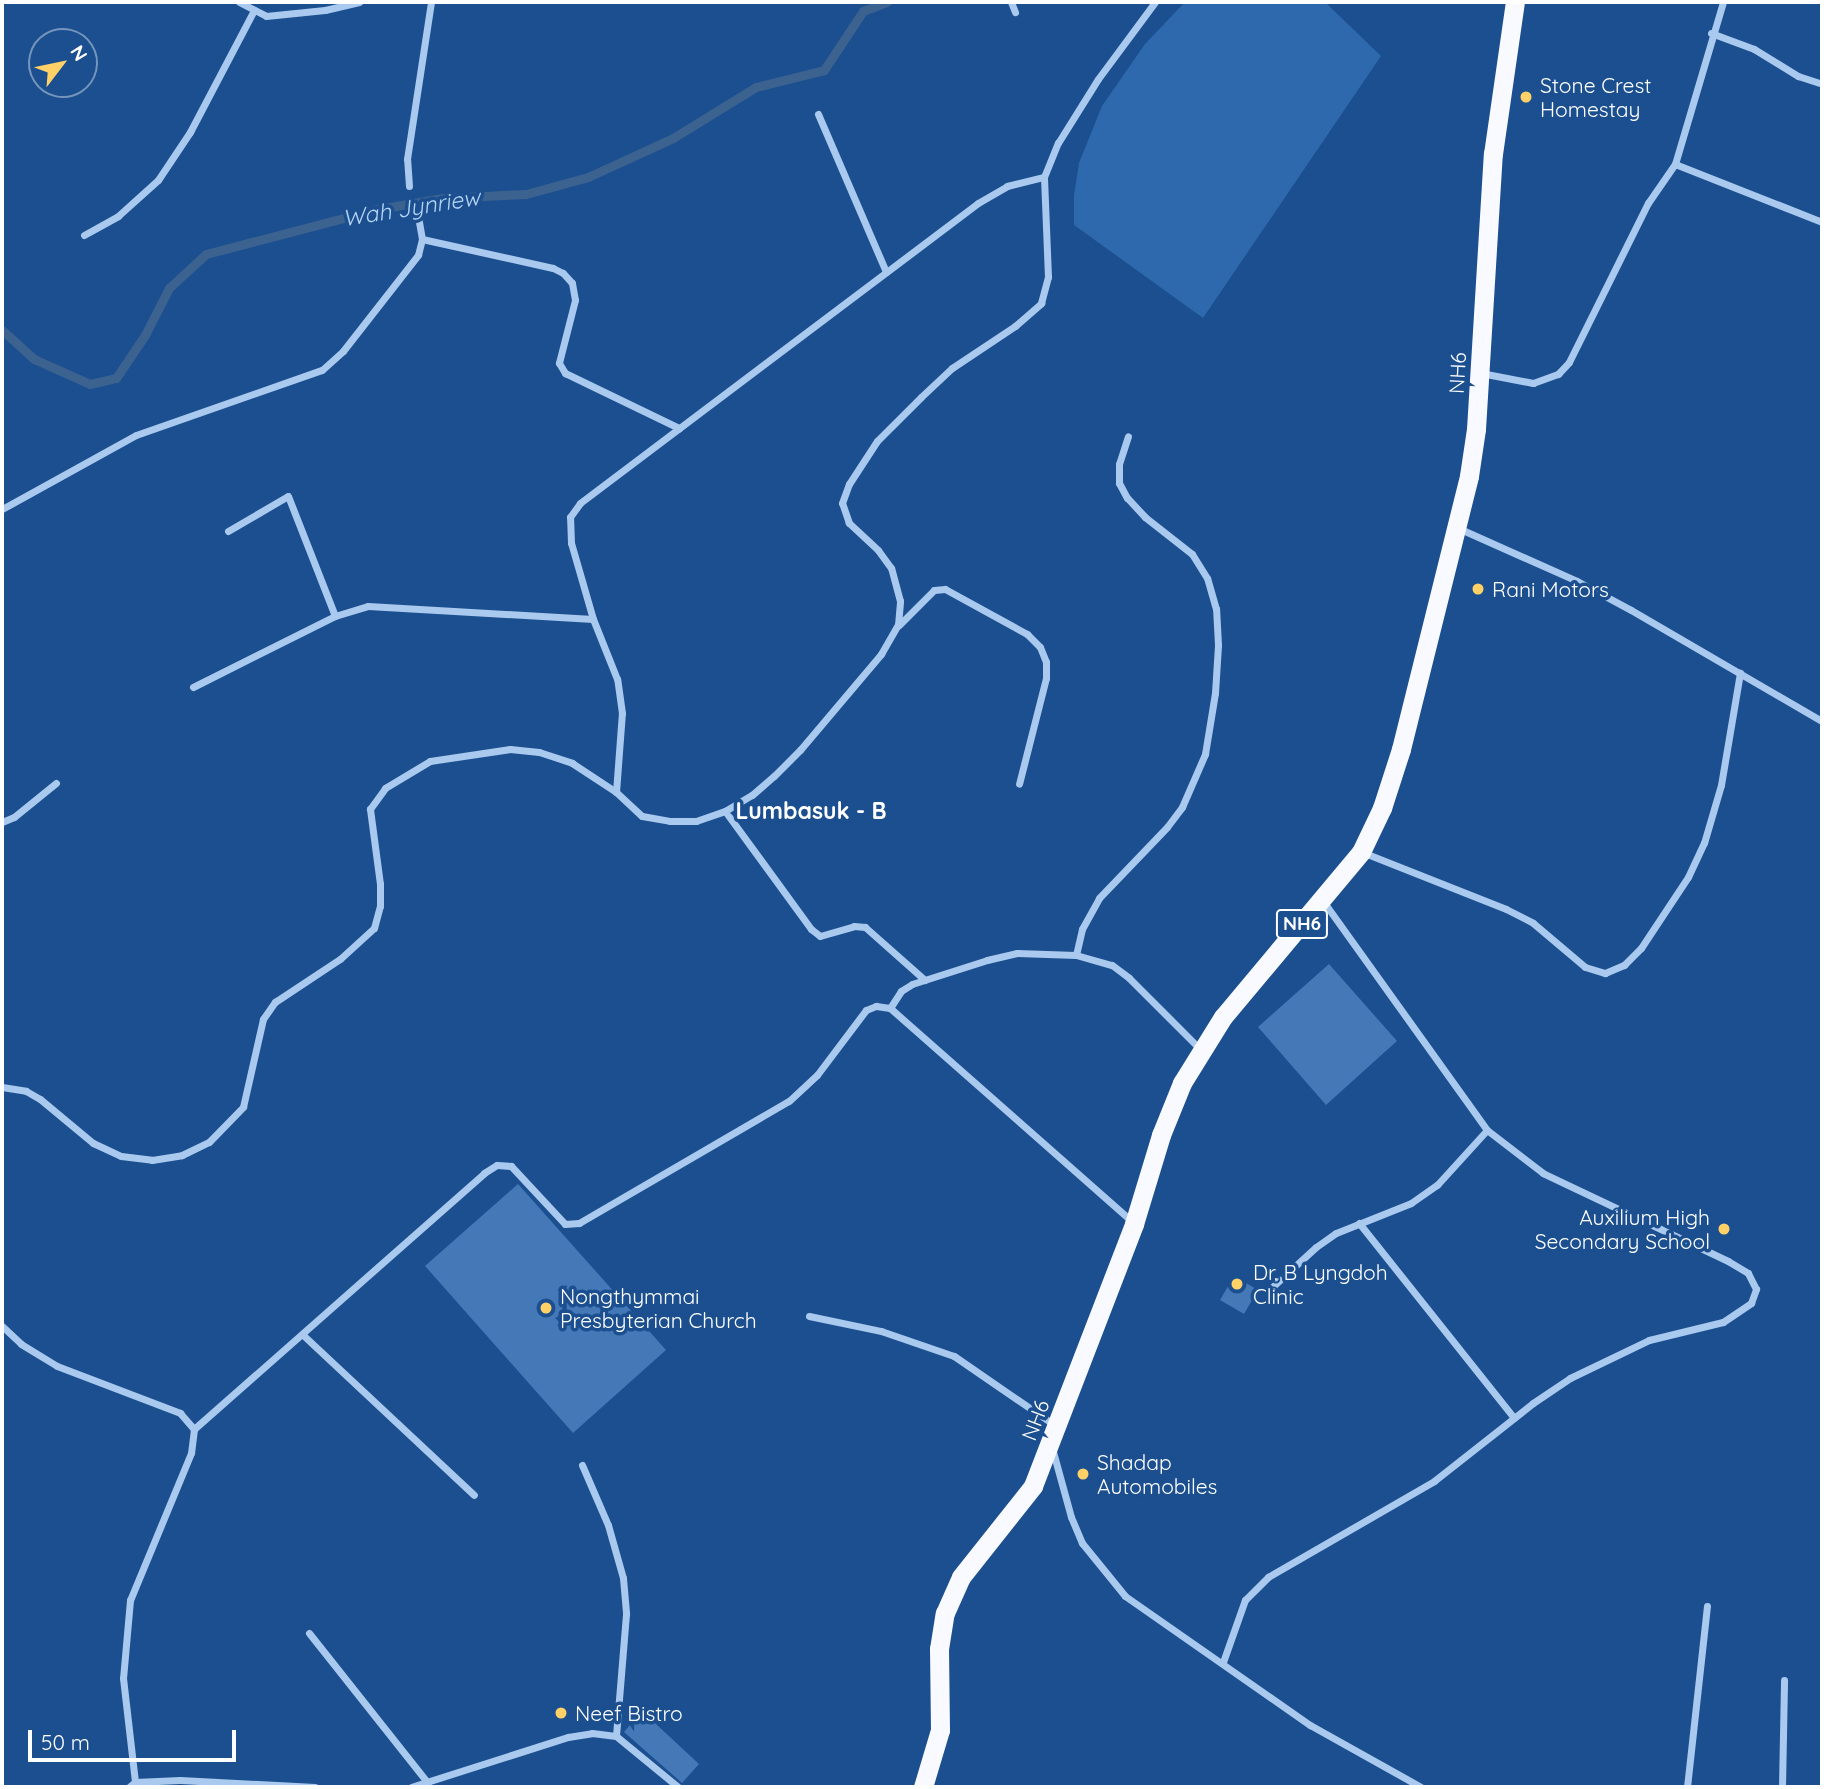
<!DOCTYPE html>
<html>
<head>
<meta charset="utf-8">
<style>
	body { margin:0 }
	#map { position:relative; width:1824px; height:1789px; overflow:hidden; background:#1b4f8f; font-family:Quicksand,sans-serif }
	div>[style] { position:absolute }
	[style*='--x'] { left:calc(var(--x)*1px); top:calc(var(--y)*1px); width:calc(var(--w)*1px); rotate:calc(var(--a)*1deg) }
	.green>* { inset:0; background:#2e69ad }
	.stream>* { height:9px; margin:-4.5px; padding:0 4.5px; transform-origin:4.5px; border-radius:4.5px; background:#3c6290 }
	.building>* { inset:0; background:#4478b7 }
	.minor>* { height:7px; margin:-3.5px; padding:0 3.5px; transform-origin:3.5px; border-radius:3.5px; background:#a9c9ee }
	.trunk>* { height:19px; margin:-9.5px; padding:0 9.5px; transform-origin:9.5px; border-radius:9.5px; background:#f8faff }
	.dots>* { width:19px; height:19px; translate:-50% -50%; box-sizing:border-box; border:4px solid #1b4f8f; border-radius:50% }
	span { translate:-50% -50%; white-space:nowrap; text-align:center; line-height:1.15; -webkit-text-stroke:7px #1b4f8f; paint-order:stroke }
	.shield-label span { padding:2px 5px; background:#1b4f8f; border:2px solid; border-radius:5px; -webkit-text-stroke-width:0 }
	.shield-label { font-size:19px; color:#fff; font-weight:700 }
	.poi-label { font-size:21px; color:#fff }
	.left { translate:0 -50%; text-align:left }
	.right { translate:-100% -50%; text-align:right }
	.street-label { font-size:21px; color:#fff }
	.water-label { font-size:23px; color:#b5d3f5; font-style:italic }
	.neighbourhood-label { font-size:23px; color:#fff; font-weight:700 }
	.frame { position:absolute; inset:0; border:4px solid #fff; pointer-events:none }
	.north { position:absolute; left:28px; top:28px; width:70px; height:70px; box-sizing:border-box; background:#1b4f8f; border:2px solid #7695bc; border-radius:50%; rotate:58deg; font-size:19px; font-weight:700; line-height:28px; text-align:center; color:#fff }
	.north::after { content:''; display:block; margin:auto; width:24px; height:32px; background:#ffd166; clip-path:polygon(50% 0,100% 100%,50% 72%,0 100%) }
	.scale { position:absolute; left:28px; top:1730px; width:208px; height:32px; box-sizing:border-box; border:4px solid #fff; border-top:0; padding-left:9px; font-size:21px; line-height:24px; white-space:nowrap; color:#fff; -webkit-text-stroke:5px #1b4f8f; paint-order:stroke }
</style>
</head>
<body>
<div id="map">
	<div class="green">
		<i style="clip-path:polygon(1185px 2px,1325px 2px,1381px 56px,1203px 318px,1074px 225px,1074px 195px,1079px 163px,1102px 106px,1145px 44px)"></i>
	</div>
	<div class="stream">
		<i style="--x:2;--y:330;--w:43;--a:42.2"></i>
		<i style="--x:34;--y:359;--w:61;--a:24.1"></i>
		<i style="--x:90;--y:384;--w:27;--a:-13"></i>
		<i style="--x:116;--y:378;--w:52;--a:-56"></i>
		<i style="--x:145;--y:335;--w:53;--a:-62.9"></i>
		<i style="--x:169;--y:288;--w:50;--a:-42.6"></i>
		<i style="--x:206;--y:254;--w:178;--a:-14.7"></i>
		<i style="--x:378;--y:209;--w:66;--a:-9.6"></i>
		<i style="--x:443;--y:198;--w:83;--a:-2.8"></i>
		<i style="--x:526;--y:194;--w:64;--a:-15.3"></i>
		<i style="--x:588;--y:177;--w:94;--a:-24.6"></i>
		<i style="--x:673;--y:138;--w:97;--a:-31.6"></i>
		<i style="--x:756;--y:87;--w:70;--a:-14"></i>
		<i style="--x:824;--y:70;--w:71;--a:-56.5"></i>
		<i style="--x:863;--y:11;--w:26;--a:-21"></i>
	</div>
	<div class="building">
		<i style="clip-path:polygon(1329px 964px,1397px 1041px,1326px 1105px,1258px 1027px)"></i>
		<i style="clip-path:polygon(518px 1184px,666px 1350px,573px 1433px,425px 1266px)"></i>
		<i style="clip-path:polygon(1234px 1276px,1258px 1290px,1244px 1314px,1220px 1300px)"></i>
		<i style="clip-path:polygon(642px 1711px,699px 1764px,682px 1783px,624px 1732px)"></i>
	</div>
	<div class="minor">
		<i style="--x:239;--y:2;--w:30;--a:27"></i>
		<i style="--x:266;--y:16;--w:59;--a:-5.8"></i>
		<i style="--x:325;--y:10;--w:35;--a:-13"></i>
		<i style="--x:1011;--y:2;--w:11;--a:68"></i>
		<i style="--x:1711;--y:33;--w:46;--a:20.4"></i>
		<i style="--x:1754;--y:49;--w:52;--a:31.5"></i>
		<i style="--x:1798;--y:76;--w:25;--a:18"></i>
		<i style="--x:818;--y:114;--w:172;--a:66.7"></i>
		<i style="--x:1675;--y:164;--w:158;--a:21.5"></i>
		<i style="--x:409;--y:186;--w:27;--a:-94"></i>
		<i style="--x:407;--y:159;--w:159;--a:-81.3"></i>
		<i style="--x:84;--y:235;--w:39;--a:-29"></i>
		<i style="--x:118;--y:216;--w:54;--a:-42"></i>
		<i style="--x:158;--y:180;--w:58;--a:-56.3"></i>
		<i style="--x:190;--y:132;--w:138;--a:-62.3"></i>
		<i style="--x:422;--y:239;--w:134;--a:12.5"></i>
		<i style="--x:553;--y:268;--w:11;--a:27"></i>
		<i style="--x:563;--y:273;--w:13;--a:48"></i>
		<i style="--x:572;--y:283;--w:17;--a:80"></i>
		<i style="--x:575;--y:300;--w:65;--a:104.3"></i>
		<i style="--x:559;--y:363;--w:12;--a:59"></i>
		<i style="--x:565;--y:373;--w:127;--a:25.8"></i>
		<i style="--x:1481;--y:373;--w:53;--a:10.9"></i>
		<i style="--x:1533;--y:383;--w:27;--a:-20"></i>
		<i style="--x:1558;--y:374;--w:16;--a:-47"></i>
		<i style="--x:1569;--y:362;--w:178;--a:-63.6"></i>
		<i style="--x:1648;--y:203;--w:47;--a:-55.3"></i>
		<i style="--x:1675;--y:164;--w:169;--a:-73.5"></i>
		<i style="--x:2;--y:509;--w:153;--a:-28.9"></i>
		<i style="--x:136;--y:435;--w:197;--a:-19.3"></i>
		<i style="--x:322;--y:370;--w:28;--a:-42"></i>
		<i style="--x:343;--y:351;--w:122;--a:-52"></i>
		<i style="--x:418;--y:255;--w:16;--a:-76"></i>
		<i style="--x:422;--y:239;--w:22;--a:-100"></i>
		<i style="--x:1458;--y:528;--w:130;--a:24"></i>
		<i style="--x:1577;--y:581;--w:61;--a:28.2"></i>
		<i style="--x:1631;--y:610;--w:221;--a:30.2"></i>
		<i style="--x:228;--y:531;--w:69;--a:-30.3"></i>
		<i style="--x:288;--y:496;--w:129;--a:68.6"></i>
		<i style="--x:899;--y:625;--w:49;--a:-45"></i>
		<i style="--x:934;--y:590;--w:11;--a:-5"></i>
		<i style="--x:945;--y:589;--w:94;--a:28.8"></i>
		<i style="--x:1027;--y:634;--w:18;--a:45"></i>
		<i style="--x:1040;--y:647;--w:16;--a:68"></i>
		<i style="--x:1046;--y:662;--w:16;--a:90"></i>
		<i style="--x:1046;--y:678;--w:109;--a:104.3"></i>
		<i style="--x:193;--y:687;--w:159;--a:-26.6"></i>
		<i style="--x:335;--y:616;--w:34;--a:-17"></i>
		<i style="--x:368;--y:606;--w:225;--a:3.3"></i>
		<i style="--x:616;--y:792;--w:79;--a:-85.7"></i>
		<i style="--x:622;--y:713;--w:34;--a:-98"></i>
		<i style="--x:617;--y:679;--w:65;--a:-111.8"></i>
		<i style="--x:593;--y:619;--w:79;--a:-106.1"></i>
		<i style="--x:571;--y:543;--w:26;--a:-92"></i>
		<i style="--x:570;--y:517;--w:17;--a:-54"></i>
		<i style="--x:580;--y:503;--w:498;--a:-37"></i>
		<i style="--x:978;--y:203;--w:34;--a:-30"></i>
		<i style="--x:1007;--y:186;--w:38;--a:-14"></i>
		<i style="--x:725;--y:811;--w:146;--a:53.9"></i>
		<i style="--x:811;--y:929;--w:11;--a:38"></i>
		<i style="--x:820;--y:936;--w:35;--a:-16"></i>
		<i style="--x:854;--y:926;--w:11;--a:5"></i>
		<i style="--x:865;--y:927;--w:80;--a:41.5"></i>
		<i style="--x:2;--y:822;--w:13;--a:-23"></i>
		<i style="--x:14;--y:817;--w:54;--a:-39"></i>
		<i style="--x:1362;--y:852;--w:155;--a:21.6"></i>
		<i style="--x:1506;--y:909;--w:30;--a:27"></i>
		<i style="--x:1533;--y:923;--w:68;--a:40.2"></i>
		<i style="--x:1585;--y:967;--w:21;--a:17"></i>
		<i style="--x:1605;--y:973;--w:21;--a:-23"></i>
		<i style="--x:1624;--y:965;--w:24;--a:-45"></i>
		<i style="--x:1641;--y:948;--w:85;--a:-56.5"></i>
		<i style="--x:1688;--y:877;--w:38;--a:-65"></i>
		<i style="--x:1704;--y:843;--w:60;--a:-73.7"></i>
		<i style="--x:1721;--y:785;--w:114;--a:-80.4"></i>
		<i style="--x:1076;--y:955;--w:27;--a:-77"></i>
		<i style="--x:1082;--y:929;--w:35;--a:-61"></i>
		<i style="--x:1099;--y:898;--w:98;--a:-46.2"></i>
		<i style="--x:1167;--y:827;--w:25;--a:-53"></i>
		<i style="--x:1182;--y:807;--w:58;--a:-66.5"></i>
		<i style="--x:1205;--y:754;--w:62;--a:-80.7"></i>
		<i style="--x:1215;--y:693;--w:48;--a:-86.4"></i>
		<i style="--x:1218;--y:645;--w:36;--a:-93"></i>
		<i style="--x:1216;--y:609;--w:32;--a:-106"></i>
		<i style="--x:1207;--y:578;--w:28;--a:-122"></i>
		<i style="--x:1192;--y:554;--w:60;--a:-141.8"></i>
		<i style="--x:1145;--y:517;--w:26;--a:-133"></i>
		<i style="--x:1127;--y:498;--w:17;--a:-118"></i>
		<i style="--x:1119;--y:483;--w:19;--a:-90"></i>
		<i style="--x:1119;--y:464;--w:29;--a:-72"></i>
		<i style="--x:890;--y:1008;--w:20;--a:-57"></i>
		<i style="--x:901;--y:991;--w:13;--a:-32"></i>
		<i style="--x:912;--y:984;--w:79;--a:-17.7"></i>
		<i style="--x:987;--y:960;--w:31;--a:-13"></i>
		<i style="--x:1017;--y:953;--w:59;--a:1.9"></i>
		<i style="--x:1076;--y:955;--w:37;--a:16"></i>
		<i style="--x:1112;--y:965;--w:21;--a:37"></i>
		<i style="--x:1129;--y:978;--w:102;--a:45"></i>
		<i style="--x:2;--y:1087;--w:24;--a:9"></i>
		<i style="--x:26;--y:1091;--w:16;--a:30"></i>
		<i style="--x:40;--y:1099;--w:69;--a:39.7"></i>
		<i style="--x:93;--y:1143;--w:31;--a:25"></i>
		<i style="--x:121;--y:1156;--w:31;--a:7"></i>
		<i style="--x:152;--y:1160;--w:30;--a:-9"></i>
		<i style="--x:182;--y:1155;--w:30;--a:-26"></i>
		<i style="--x:209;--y:1142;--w:49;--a:-45.8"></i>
		<i style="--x:243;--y:1107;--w:90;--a:-77.2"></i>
		<i style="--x:263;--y:1019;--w:21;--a:-55"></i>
		<i style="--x:275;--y:1002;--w:78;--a:-33.5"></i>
		<i style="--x:340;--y:959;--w:46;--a:-42.4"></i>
		<i style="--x:374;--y:928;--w:23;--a:-75"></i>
		<i style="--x:380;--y:906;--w:22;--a:-90"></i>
		<i style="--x:380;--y:884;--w:76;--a:-97.6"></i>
		<i style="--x:370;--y:809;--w:26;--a:-54"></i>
		<i style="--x:385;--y:788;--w:52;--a:-31"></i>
		<i style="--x:430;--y:761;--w:81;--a:-8.5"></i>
		<i style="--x:510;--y:749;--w:29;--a:6"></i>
		<i style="--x:539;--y:752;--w:35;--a:18"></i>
		<i style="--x:572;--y:763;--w:53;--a:33.4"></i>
		<i style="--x:616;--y:792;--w:35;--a:43"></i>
		<i style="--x:642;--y:816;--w:28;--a:10"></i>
		<i style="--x:670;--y:821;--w:26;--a:0"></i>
		<i style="--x:696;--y:821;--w:31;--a:-19"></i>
		<i style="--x:725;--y:811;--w:31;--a:-31"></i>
		<i style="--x:752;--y:795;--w:29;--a:-41"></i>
		<i style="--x:774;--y:776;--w:37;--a:-45"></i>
		<i style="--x:800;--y:750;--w:126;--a:-49.8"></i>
		<i style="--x:881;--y:654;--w:34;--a:-60"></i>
		<i style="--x:898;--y:625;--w:24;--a:-85"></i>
		<i style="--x:900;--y:601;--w:34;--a:-105"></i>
		<i style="--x:891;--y:568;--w:22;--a:-126"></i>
		<i style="--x:878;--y:550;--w:40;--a:-137"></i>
		<i style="--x:849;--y:523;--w:21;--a:-109"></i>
		<i style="--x:842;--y:503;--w:20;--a:-70"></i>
		<i style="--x:849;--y:484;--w:51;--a:-56.9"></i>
		<i style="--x:877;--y:441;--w:62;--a:-45"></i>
		<i style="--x:921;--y:397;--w:42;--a:-43.1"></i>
		<i style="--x:952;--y:368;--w:76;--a:-33.7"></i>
		<i style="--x:1015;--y:326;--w:35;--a:-41"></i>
		<i style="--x:1041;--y:303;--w:27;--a:-75"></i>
		<i style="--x:1048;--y:277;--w:100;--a:-92.3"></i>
		<i style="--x:1044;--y:177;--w:37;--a:-68"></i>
		<i style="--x:1058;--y:143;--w:75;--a:-58"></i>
		<i style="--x:1098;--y:79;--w:96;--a:-53.5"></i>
		<i style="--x:1359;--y:1223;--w:249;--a:51.5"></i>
		<i style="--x:1270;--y:1289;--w:62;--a:-42.4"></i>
		<i style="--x:1316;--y:1247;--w:24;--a:-35"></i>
		<i style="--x:1336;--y:1233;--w:81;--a:-21.8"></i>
		<i style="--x:1411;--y:1203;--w:32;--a:-35"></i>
		<i style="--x:1437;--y:1185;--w:74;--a:-47.7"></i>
		<i style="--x:809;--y:1316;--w:74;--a:11.8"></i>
		<i style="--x:881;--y:1331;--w:77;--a:18.9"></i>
		<i style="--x:954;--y:1356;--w:120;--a:34.5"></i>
		<i style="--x:2;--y:1326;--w:26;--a:43"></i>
		<i style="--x:21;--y:1344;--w:42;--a:31.4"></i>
		<i style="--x:57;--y:1366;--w:132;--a:20.9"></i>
		<i style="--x:180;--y:1413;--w:21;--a:49"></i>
		<i style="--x:194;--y:1429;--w:24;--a:97"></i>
		<i style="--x:191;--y:1453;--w:159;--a:112.5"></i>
		<i style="--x:130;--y:1600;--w:78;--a:95.1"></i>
		<i style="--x:123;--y:1678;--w:105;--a:83.4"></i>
		<i style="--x:303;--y:1335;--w:234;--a:43.1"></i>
		<i style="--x:194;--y:1429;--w:387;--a:-41.4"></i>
		<i style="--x:484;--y:1173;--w:15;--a:-32"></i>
		<i style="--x:497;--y:1165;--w:14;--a:4"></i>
		<i style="--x:511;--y:1166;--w:79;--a:47"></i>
		<i style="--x:565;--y:1224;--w:14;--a:-4"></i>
		<i style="--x:579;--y:1223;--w:243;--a:-30.2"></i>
		<i style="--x:789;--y:1101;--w:38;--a:-43"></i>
		<i style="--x:817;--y:1075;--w:81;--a:-53"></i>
		<i style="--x:866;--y:1010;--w:11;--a:-22"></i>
		<i style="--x:876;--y:1006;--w:14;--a:8"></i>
		<i style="--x:890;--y:1008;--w:324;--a:41.4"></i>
		<i style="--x:1052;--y:1448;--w:72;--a:74.6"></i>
		<i style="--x:1071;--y:1517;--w:28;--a:67"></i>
		<i style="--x:1082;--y:1543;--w:68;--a:50.9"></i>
		<i style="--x:1125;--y:1596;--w:226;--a:34.9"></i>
		<i style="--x:1310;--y:1725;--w:127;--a:29.2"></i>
		<i style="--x:582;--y:1465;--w:65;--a:66.6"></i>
		<i style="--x:608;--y:1525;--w:55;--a:74.2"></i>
		<i style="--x:623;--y:1578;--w:36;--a:85"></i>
		<i style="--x:626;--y:1614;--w:122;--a:94.7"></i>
		<i style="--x:309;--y:1633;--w:191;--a:51.6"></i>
		<i style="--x:1223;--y:1662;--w:66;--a:-70.5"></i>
		<i style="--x:1245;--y:1600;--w:33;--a:-45"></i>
		<i style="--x:1268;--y:1577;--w:192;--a:-30"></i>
		<i style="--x:1434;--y:1481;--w:126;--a:-38.2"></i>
		<i style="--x:1533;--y:1403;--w:45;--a:-34"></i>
		<i style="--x:1570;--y:1378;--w:88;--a:-25.7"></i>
		<i style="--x:1649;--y:1340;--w:76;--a:-13.7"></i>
		<i style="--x:1723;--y:1322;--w:34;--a:-34"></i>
		<i style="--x:1751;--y:1303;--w:15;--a:-70"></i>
		<i style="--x:1756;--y:1289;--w:18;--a:-117"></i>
		<i style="--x:1748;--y:1273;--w:23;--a:-149"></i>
		<i style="--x:1728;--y:1261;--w:205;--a:-154.6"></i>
		<i style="--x:1543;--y:1173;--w:71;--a:-142.5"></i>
		<i style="--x:1487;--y:1130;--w:282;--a:-125.6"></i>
		<i style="--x:129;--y:1787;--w:8;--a:-40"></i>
		<i style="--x:135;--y:1782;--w:45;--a:-2.5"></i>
		<i style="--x:180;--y:1780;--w:135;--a:3"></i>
		<i style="--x:411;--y:1787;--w:165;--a:-17.7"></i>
		<i style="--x:568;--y:1737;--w:24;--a:-9"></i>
		<i style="--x:592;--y:1733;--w:24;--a:7"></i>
		<i style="--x:616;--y:1736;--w:80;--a:39.4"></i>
		<i style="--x:1687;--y:1787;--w:182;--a:-83.7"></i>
		<i style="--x:1782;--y:1787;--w:107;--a:-88.9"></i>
	</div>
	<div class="trunk">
		<i style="--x:923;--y:1787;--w:59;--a:-73.4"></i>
		<i style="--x:940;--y:1730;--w:81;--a:-90.7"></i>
		<i style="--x:939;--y:1649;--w:36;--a:-81"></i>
		<i style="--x:945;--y:1613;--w:39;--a:-66"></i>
		<i style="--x:961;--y:1577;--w:116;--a:-51.6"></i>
		<i style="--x:1033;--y:1486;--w:281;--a:-68.9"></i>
		<i style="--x:1134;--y:1224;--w:93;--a:-73.1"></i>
		<i style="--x:1161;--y:1135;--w:56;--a:-68"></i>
		<i style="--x:1182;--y:1083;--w:78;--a:-58.2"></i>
		<i style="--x:1223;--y:1017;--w:215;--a:-50.1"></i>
		<i style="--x:1361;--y:852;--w:49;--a:-64.5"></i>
		<i style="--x:1382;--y:808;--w:62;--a:-72.1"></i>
		<i style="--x:1401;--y:749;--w:281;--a:-76"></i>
		<i style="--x:1469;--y:476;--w:48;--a:-81.5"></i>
		<i style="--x:1476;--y:429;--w:276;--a:-86.5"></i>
		<i style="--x:1493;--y:154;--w:154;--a:-81.8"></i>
	</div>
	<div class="dots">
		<i style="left:1526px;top:97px;background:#ffd166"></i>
		<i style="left:1478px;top:589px;background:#ffd166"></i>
		<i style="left:1724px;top:1229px;background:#ffd166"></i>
		<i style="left:1237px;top:1284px;background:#ffd166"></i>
		<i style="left:546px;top:1308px;background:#ffd166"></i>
		<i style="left:1083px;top:1474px;background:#ffd166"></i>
		<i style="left:561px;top:1713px;background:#ffd166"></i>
	</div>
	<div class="shield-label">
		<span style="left:1302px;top:924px">NH6</span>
	</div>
	<div class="poi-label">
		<span class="left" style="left:1540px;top:97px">Stone Crest<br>Homestay</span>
		<span class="left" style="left:1492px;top:589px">Rani Motors</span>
		<span class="right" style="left:1710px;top:1229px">Auxilium High<br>Secondary School</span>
		<span class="left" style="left:1253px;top:1284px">Dr. B Lyngdoh<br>Clinic</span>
		<span class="left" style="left:560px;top:1308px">Nongthymmai<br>Presbyterian Church</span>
		<span class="left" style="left:1097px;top:1474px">Shadap<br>Automobiles</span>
		<span class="left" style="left:575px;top:1713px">Neef Bistro</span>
	</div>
	<div class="street-label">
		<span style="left:1457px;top:373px;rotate:-87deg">NH6</span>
		<span style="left:1035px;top:1420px;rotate:-69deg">NH6</span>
	</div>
	<div class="water-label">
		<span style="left:411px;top:208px;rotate:-9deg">Wah Jynriew</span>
	</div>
	<div class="neighbourhood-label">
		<span style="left:811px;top:811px">Lumbasuk - B</span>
	</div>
	<div class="frame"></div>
	<div class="north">N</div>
	<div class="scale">50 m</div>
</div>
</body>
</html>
